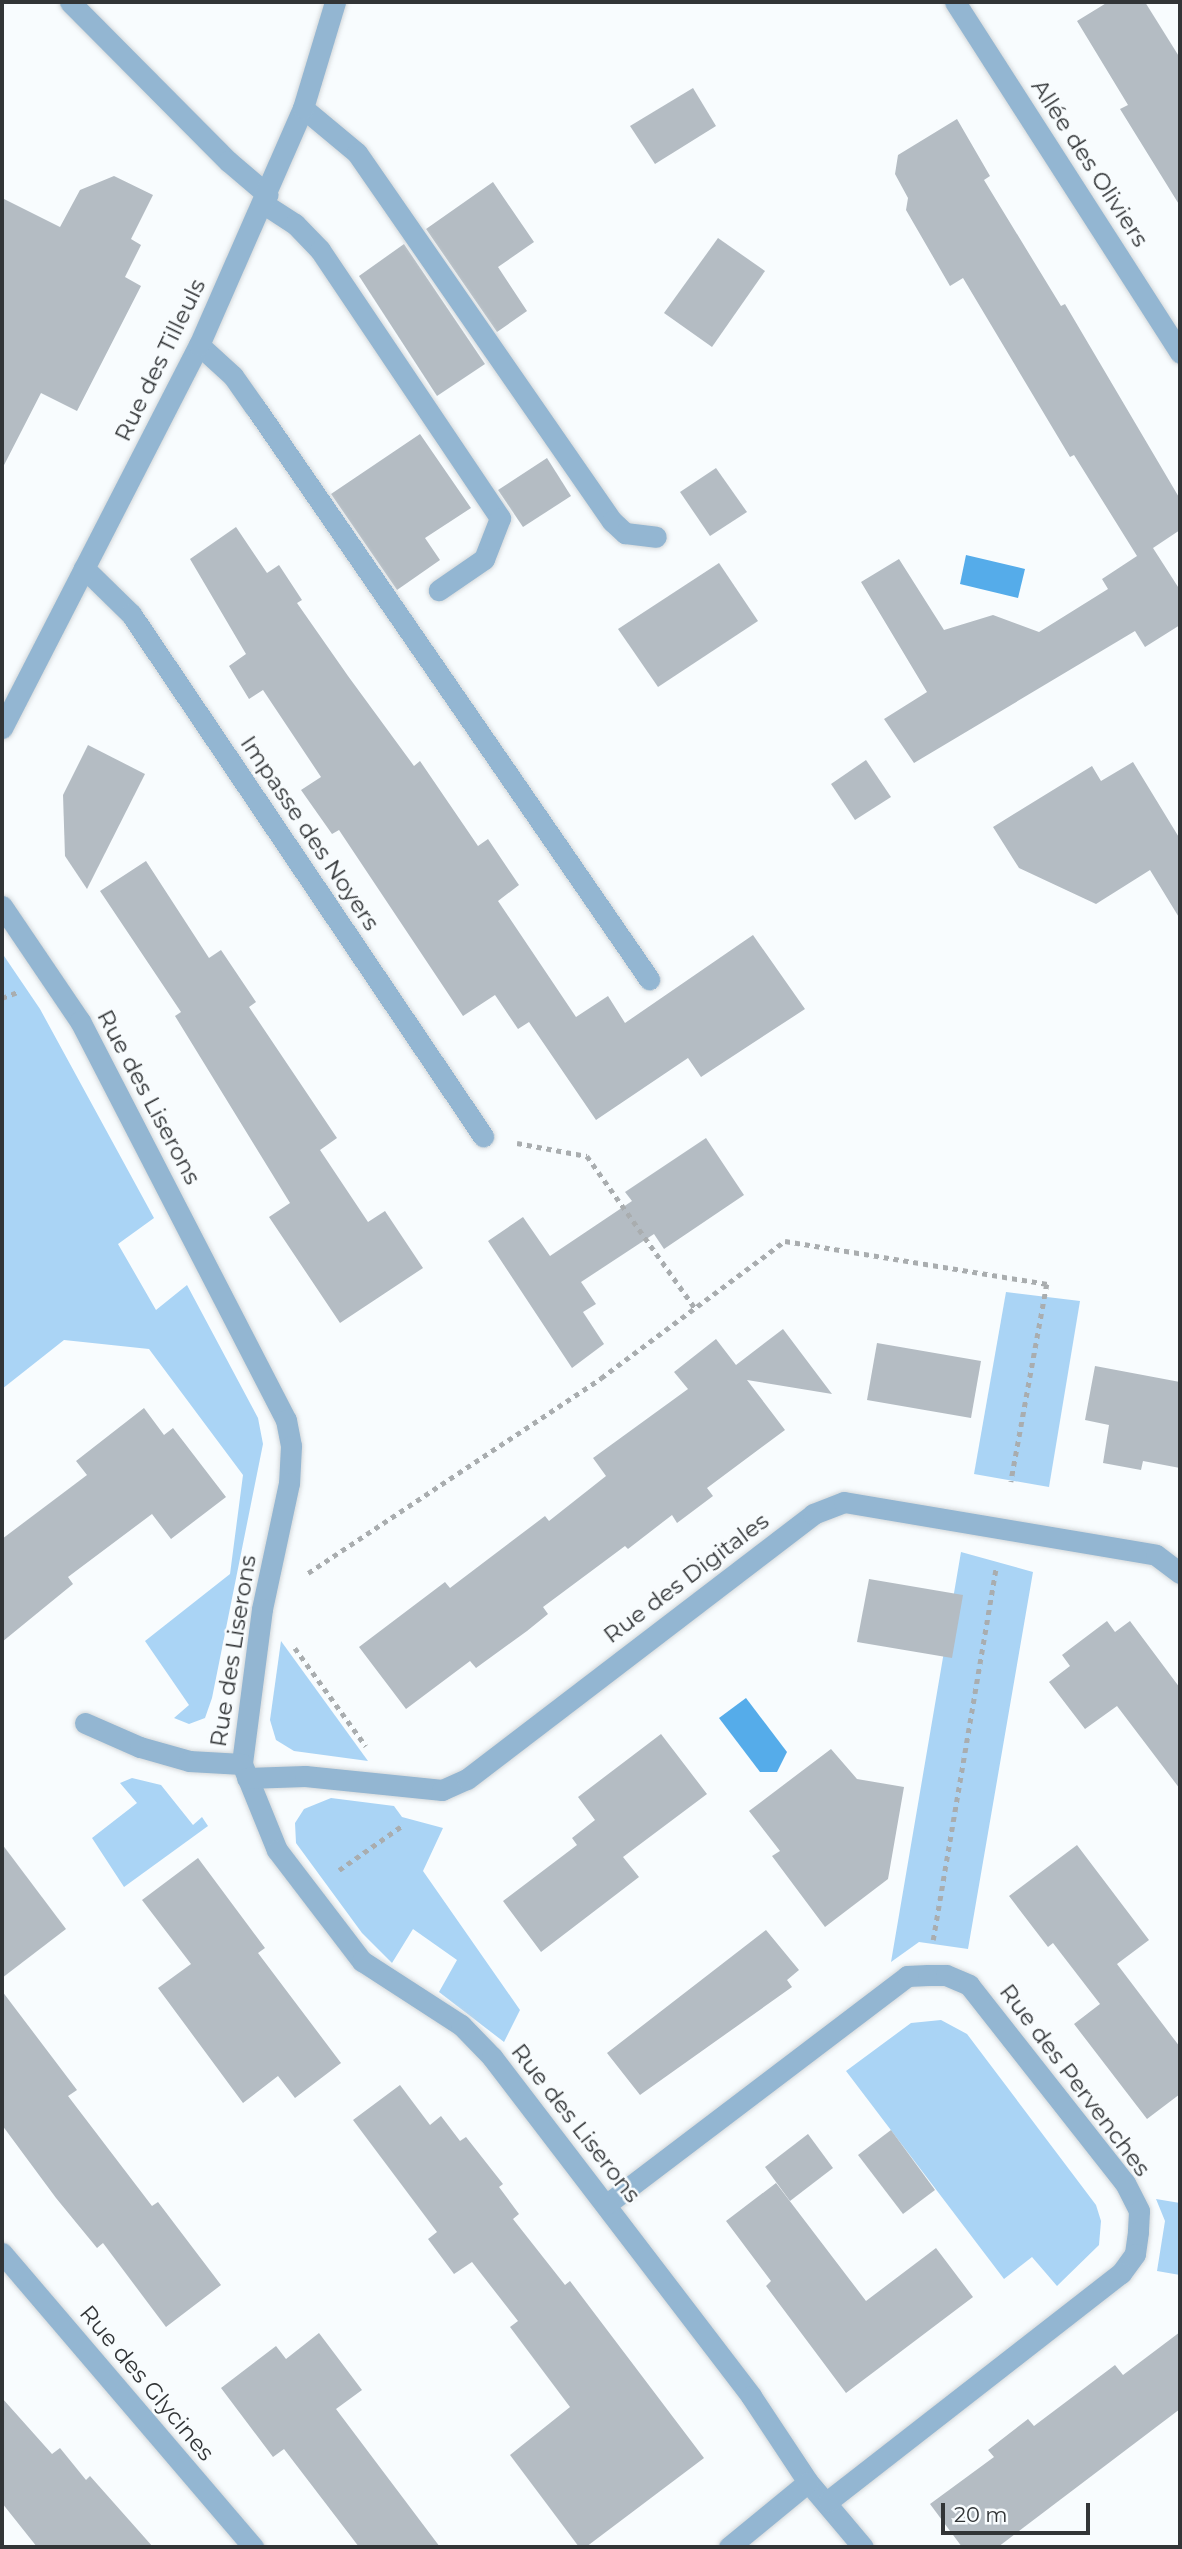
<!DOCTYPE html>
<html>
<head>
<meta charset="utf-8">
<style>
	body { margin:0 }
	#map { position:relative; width:1182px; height:2549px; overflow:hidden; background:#f8fcfe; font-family:Montserrat,sans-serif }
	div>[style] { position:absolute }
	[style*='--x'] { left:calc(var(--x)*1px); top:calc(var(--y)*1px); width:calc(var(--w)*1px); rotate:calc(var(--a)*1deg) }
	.green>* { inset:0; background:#aad4f5 }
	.water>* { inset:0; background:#55acea }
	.building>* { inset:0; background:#b4bcc3 }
	.path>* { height:4.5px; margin-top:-2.25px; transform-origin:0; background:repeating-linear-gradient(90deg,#a9adaf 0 5px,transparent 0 10px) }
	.roads { filter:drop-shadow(0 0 2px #d4d8da) drop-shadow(0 0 2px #d4d8da) }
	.minor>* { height:21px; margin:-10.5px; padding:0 10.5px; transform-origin:10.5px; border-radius:10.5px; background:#93b6d2 }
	span { translate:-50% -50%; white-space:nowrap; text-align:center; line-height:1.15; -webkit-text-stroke:5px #f8fcfe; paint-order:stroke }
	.street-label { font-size:23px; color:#323537 }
	.frame { position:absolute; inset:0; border:4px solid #323537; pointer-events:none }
	.scale { position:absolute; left:941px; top:2503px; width:149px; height:32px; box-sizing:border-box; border:4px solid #323537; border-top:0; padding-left:9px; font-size:21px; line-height:24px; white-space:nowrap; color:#323537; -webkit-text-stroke:5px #f8fcfe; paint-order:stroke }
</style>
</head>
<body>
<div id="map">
	<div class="green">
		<i style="clip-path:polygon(2px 953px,40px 1009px,154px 1218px,118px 1244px,156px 1310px,187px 1285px,258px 1418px,263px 1444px,212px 1698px,205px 1718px,189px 1724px,174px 1718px,189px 1705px,145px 1641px,230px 1574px,243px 1475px,149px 1349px,64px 1340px,2px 1389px)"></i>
		<i style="clip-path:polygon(1006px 1292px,1080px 1301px,1049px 1487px,974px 1474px)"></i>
		<i style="clip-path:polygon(961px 1552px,1033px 1572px,968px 1949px,919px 1942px,891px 1962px)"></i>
		<i style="clip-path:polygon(281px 1641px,368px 1761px,294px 1751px,276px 1740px,270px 1720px)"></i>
		<i style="clip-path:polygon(132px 1778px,161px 1785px,193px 1825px,202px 1817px,208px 1826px,124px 1887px,92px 1838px,137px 1803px,120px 1783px)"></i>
		<i style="clip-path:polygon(331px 1798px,394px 1806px,402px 1817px,443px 1828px,423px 1871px,520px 2010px,504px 2042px,439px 1992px,457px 1960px,413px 1929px,392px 1963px,362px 1933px,296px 1843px,295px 1823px,304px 1809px)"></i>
		<i style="clip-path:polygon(941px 2020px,967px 2034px,1096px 2205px,1101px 2221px,1099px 2245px,1057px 2286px,1032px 2257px,1004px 2279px,846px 2071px,911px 2023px)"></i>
		<i style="clip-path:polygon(1156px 2199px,1180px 2203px,1180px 2275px,1157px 2271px,1165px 2221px)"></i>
	</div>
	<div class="water">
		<i style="clip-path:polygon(966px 555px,1025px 569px,1018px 598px,960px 584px)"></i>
		<i style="clip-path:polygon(746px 1698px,787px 1752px,777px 1772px,760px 1772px,719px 1718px)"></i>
	</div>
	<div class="building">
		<i style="clip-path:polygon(1108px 2px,1145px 2px,1180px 58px,1180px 206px,1120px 109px,1128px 105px,1077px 21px)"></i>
		<i style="clip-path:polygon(693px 88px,716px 126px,655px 164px,630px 126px)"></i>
		<i style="clip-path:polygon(957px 119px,990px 176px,984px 180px,1061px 306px,1065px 304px,1180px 499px,1180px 530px,1153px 548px,1180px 590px,1180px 625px,1145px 647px,1135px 631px,914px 763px,884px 719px,927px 692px,861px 582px,899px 559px,944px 630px,993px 615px,1039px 632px,1108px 589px,1102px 579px,1137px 556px,1074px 455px,1070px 457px,963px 278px,950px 286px,906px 210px,908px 198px,895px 174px,898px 155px)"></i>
		<i style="clip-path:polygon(114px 176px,153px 195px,131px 239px,141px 245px,125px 277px,141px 286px,77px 411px,41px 393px,2px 469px,2px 198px,60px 227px,80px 190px)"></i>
		<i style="clip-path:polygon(493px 182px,534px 242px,498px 267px,527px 311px,497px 332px,426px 229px)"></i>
		<i style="clip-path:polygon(718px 238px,765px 271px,712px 347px,664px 313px)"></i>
		<i style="clip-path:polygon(404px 244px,485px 364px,437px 396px,359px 276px)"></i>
		<i style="clip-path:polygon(420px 434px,471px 508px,425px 538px,440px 560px,397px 590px,331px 494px)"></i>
		<i style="clip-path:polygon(547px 458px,571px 496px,523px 527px,498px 490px)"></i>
		<i style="clip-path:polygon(716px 468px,747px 512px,710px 536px,680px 492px)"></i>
		<i style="clip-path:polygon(236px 527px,267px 573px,279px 565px,302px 600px,297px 603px,348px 676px,414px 766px,420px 761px,478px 846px,488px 839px,519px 885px,498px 901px,576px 1017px,608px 996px,625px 1023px,753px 935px,805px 1009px,701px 1077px,688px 1058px,596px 1120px,529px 1022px,518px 1029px,495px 995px,463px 1016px,339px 830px,332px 834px,301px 790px,321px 777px,263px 690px,249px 699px,229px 666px,246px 654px,190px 559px)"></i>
		<i style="clip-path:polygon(719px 563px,758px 621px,658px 687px,618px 629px)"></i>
		<i style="clip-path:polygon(88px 745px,145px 774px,87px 889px,65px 856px,63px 795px)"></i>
		<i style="clip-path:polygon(866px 760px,891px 797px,855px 820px,831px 784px)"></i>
		<i style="clip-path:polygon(1133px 762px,1180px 839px,1180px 919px,1150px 870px,1096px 904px,1019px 868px,993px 827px,1092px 766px,1101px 781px)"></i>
		<i style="clip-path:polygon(146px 861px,209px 958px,221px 950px,256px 1002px,249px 1007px,337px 1138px,320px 1150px,368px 1222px,385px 1211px,423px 1268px,340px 1323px,269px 1217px,290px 1203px,175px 1016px,181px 1012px,100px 891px)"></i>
		<i style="clip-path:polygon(706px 1138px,744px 1195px,664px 1249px,654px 1234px,581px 1282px,596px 1304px,583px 1312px,604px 1344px,572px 1368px,488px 1241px,523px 1217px,550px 1256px,632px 1201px,625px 1192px)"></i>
		<i style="clip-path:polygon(783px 1329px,832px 1394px,747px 1380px,785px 1430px,707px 1488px,713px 1496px,677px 1523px,672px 1515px,628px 1549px,625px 1546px,543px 1607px,548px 1614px,527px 1631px,476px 1668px,470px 1661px,406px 1709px,359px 1647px,445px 1582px,450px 1588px,545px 1516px,549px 1521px,606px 1476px,593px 1458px,688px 1389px,674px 1372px,716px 1339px,736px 1365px)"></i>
		<i style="clip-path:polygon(877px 1343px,981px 1361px,971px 1418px,867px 1400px)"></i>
		<i style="clip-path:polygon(1095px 1366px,1180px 1382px,1180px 1468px,1143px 1461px,1141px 1470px,1103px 1463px,1109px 1425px,1085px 1420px)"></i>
		<i style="clip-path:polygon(144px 1408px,164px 1435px,173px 1428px,226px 1497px,171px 1539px,152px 1514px,68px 1577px,73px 1584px,2px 1642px,2px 1539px,87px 1475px,76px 1461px)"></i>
		<i style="clip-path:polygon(869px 1579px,963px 1595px,952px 1658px,857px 1642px)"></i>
		<i style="clip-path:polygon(1107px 1621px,1115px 1632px,1130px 1621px,1180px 1688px,1180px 1789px,1117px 1706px,1085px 1729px,1049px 1682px,1070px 1666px,1062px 1655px)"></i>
		<i style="clip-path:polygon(661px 1734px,707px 1794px,623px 1857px,639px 1877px,541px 1952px,503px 1901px,577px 1845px,572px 1838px,595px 1820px,578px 1797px)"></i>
		<i style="clip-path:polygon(831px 1749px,857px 1779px,904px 1787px,888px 1879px,825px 1927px,772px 1856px,780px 1851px,749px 1811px)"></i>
		<i style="clip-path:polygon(2px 1844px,66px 1929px,2px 1978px)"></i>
		<i style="clip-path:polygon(1077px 1845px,1149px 1940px,1117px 1964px,1180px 2047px,1180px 2094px,1147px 2119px,1074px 2024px,1100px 2004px,1053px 1943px,1048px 1947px,1009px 1896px)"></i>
		<i style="clip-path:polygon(198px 1858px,265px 1948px,258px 1953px,341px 2063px,295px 2098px,278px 2076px,243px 2103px,158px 1988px,191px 1964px,142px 1900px)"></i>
		<i style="clip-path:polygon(766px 1930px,799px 1970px,787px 1980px,792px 1987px,640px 2095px,607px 2053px)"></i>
		<i style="clip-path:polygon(2px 1991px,77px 2090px,68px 2096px,152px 2206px,158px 2202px,221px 2285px,166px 2327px,103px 2243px,97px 2248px,56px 2198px,2px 2125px)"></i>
		<i style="clip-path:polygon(400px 2085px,430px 2125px,441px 2116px,460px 2141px,466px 2137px,503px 2184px,499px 2187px,519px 2214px,513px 2219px,565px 2285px,570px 2281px,704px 2458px,586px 2547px,579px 2547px,510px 2455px,570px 2407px,510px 2327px,518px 2321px,472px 2262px,454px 2274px,428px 2239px,437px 2232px,353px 2120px)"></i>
		<i style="clip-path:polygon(891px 2130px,935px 2190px,903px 2214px,858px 2155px)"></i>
		<i style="clip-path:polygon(808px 2134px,833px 2168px,790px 2201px,765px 2167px)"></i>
		<i style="clip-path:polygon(776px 2183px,866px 2301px,936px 2248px,973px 2297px,846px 2393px,766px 2286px,771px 2281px,726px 2221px)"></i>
		<i style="clip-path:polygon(1180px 2332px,1180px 2409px,998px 2547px,962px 2547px,930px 2504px,994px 2457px,988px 2450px,1028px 2419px,1034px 2426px,1115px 2365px,1123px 2375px)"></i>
		<i style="clip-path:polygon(319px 2333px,362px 2390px,336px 2409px,440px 2547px,359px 2547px,284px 2449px,273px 2457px,221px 2388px,276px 2346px,286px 2359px)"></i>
		<i style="clip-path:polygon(2px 2398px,52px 2454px,60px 2448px,86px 2480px,90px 2476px,153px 2547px,37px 2547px,2px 2503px)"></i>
	</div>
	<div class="path">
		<i style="--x:2;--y:998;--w:17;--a:-21"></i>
		<i style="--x:517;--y:1143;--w:71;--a:10.5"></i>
		<i style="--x:587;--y:1156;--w:186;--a:54.6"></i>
		<i style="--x:308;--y:1573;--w:352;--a:-33.6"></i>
		<i style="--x:601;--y:1378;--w:229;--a:-36.7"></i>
		<i style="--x:785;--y:1241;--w:266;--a:9.3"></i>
		<i style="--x:1047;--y:1284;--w:201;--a:100.3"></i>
		<i style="--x:295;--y:1648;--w:121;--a:54.1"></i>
		<i style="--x:339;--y:1870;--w:78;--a:-35.1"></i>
		<i style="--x:933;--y:1940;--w:379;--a:-80.4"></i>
	</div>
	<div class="roads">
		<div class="minor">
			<i style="--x:70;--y:2;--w:224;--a:45.2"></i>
			<i style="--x:228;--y:161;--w:52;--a:40.4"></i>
			<i style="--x:955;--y:2;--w:417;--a:57.3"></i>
			<i style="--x:303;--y:108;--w:70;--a:39.8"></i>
			<i style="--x:357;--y:153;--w:448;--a:55.3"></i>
			<i style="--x:612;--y:521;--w:18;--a:43"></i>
			<i style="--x:625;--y:533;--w:31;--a:7"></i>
			<i style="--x:264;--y:204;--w:37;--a:33"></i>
			<i style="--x:295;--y:224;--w:36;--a:46"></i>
			<i style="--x:320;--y:250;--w:323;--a:56.1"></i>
			<i style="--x:500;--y:518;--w:44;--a:111.3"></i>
			<i style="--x:484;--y:559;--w:55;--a:145.4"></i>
			<i style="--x:199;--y:345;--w:46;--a:42.4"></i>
			<i style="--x:233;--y:376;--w:38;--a:55"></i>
			<i style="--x:255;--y:407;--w:695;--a:55.44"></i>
			<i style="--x:84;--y:568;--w:66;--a:44.4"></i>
			<i style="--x:131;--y:614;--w:630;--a:56.01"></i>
			<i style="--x:2;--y:728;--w:431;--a:-62.8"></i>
			<i style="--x:199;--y:345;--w:259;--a:-66.3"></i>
			<i style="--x:303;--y:108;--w:111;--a:-73.2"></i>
			<i style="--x:2;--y:906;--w:139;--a:55.9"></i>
			<i style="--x:80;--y:1021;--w:449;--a:62.7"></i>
			<i style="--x:286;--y:1420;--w:26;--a:79"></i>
			<i style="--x:291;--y:1446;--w:37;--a:93"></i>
			<i style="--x:289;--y:1483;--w:129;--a:102.1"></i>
			<i style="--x:262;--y:1609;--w:156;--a:97.4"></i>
			<i style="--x:242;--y:1764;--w:93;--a:67.9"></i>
			<i style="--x:277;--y:1850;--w:140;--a:52.6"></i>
			<i style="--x:362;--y:1961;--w:118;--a:32.9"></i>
			<i style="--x:461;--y:2025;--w:45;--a:45.9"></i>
			<i style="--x:492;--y:2057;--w:427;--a:52.6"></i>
			<i style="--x:751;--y:2396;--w:103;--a:56.5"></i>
			<i style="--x:808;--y:2482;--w:85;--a:49.8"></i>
			<i style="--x:85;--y:1723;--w:60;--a:23.6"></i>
			<i style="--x:140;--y:1747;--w:51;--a:15.9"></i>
			<i style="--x:189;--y:1761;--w:53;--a:3.2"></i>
			<i style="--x:247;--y:1778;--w:58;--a:-2"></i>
			<i style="--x:305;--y:1776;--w:138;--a:5.8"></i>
			<i style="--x:442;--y:1790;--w:27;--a:-24"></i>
			<i style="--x:467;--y:1779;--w:436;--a:-37.4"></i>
			<i style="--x:813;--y:1514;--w:33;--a:-21"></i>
			<i style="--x:844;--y:1502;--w:316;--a:9.6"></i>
			<i style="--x:1156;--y:1555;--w:30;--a:37"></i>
			<i style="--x:607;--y:2204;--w:377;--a:-37.2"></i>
			<i style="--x:907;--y:1976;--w:21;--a:-3"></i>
			<i style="--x:928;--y:1975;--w:18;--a:0"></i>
			<i style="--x:946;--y:1975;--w:25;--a:23"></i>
			<i style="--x:969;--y:1985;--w:252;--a:51.8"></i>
			<i style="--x:1125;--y:2183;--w:31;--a:63"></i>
			<i style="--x:1139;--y:2211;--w:21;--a:93"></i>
			<i style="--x:1138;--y:2232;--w:22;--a:98"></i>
			<i style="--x:1135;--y:2254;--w:24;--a:126"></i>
			<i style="--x:1121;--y:2273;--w:371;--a:142.1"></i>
			<i style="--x:2;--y:2253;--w:387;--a:49.5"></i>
			<i style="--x:729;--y:2547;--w:102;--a:-39.4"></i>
		</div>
	</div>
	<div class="street-label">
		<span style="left:1090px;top:163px;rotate:57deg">Allée des Oliviers</span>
		<span style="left:160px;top:360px;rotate:-64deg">Rue des Tilleuls</span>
		<span style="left:310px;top:833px;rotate:56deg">Impasse des Noyers</span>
		<span style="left:149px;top:1097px;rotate:62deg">Rue des Liserons</span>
		<span style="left:686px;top:1578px;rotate:-37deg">Rue des Digitales</span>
		<span style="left:233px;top:1651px;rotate:-81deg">Rue des Liserons</span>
		<span style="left:1075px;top:2080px;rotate:53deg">Rue des Pervenches</span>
		<span style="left:576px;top:2123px;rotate:52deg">Rue des Liserons</span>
		<span style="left:147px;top:2383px;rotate:50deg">Rue des Glycines</span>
	</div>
	<div class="frame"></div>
	<div class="scale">20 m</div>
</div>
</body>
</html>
